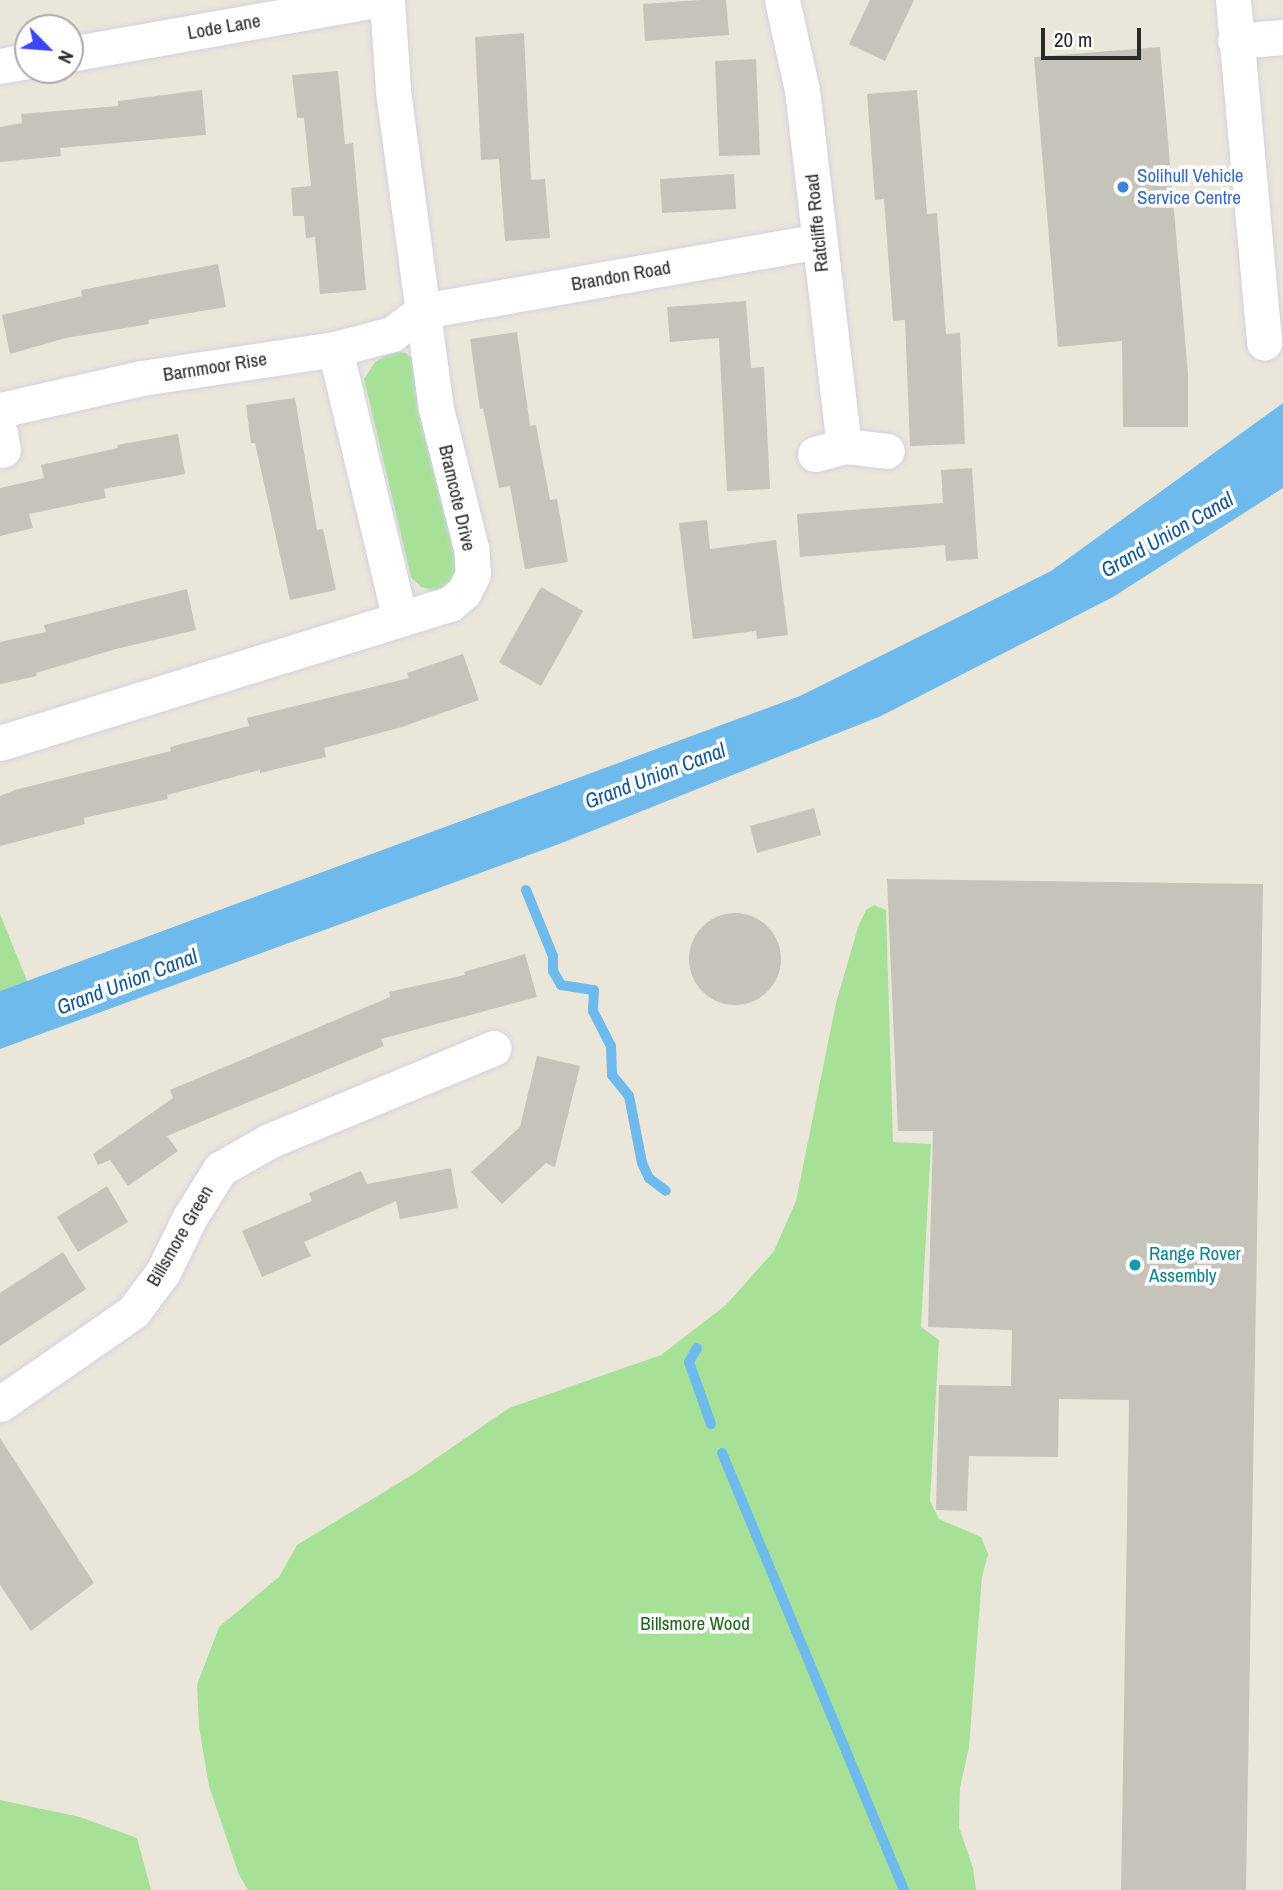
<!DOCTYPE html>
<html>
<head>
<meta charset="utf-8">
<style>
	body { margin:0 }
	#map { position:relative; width:1283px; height:1890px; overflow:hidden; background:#ebe6da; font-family:"Archivo Narrow",sans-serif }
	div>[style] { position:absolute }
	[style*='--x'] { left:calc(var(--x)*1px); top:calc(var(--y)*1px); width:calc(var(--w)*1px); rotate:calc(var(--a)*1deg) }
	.green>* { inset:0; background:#a7e197 }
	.water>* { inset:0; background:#6ebaec }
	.stream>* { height:10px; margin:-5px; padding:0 5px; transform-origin:5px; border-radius:5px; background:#6ebaec }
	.building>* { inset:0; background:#c6c3ba }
	.round { border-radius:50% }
	.roads { filter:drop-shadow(0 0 2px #d0d1e2) drop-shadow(0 0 2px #d0d1e2) }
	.street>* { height:35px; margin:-17.5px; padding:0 17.5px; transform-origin:17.5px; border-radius:17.5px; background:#fff }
	.dots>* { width:19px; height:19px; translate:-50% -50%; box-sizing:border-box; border:4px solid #fff; border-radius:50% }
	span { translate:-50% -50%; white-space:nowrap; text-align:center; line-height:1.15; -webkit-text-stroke:7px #fff; paint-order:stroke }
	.street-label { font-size:19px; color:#292929 }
	.shop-label { font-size:19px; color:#366cbe }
	.left { translate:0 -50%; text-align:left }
	.culture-label { font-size:19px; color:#0d838f }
	.park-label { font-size:19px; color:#20641b }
	.water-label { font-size:21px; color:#0f5696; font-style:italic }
	.north { position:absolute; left:14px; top:14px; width:70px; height:70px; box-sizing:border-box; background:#fff; border:2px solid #a9a9a9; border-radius:50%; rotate:115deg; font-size:19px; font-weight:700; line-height:28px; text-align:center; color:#292929 }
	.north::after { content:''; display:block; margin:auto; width:24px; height:32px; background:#3c46f6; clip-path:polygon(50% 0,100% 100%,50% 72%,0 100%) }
	.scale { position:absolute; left:1041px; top:28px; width:100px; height:32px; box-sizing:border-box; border:4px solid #292929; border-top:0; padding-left:9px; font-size:21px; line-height:24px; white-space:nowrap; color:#292929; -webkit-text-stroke:5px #fff; paint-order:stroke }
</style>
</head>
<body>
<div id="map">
	<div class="green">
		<i style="clip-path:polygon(393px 351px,406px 353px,420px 366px,462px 563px,454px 581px,441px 592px,421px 587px,411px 577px,364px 379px,375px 362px)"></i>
		<i style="clip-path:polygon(874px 905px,886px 910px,893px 1142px,931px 1144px,921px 1327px,939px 1340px,930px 1501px,939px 1519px,981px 1537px,988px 1554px,982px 1577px,969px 1747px,960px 1788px,959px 1827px,973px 1868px,976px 1890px,248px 1890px,239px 1875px,209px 1786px,199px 1727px,197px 1685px,219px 1627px,279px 1577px,297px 1545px,415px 1473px,509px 1408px,661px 1355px,726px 1305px,774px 1251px,796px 1201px,836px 1003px,858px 927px,866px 910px)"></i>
		<i style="clip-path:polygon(0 914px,27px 981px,0 991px)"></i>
		<i style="clip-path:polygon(0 1800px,80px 1817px,137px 1838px,151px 1890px,0 1890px)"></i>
	</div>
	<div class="water">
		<i style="clip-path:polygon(1283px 403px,1283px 488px,1113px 597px,881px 716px,559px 844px,0 1049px,0 991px,800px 696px,1051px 571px)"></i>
	</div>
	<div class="stream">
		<i style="--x:526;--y:890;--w:71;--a:67.8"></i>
		<i style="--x:553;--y:956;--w:15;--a:90"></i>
		<i style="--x:553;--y:971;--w:16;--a:60"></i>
		<i style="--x:561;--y:985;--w:33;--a:9"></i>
		<i style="--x:594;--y:990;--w:21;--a:93"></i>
		<i style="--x:593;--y:1011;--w:39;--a:63"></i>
		<i style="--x:611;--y:1046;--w:29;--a:88"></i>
		<i style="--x:612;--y:1075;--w:27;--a:51"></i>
		<i style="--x:629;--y:1096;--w:68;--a:79"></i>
		<i style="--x:642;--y:1163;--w:17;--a:65"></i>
		<i style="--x:649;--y:1178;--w:21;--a:37"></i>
		<i style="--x:697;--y:1348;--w:16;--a:120"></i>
		<i style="--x:689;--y:1362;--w:66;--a:70.5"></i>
		<i style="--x:722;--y:1453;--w:473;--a:67.4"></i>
	</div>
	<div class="building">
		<i style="clip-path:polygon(700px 0,726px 0,729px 35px,645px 41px,643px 4px)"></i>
		<i style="clip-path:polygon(870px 0,914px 0,885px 61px,849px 44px)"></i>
		<i style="clip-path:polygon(524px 33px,531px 180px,545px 179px,550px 238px,505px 241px,499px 159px,481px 160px,475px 37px)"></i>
		<i style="clip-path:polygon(1160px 47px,1188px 374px,1188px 427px,1123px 427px,1122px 341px,1058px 347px,1034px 57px)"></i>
		<i style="clip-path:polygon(756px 59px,760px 155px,719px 156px,715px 61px)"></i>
		<i style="clip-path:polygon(338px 71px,345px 144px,353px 143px,366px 290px,320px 294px,315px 237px,306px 238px,304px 216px,293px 216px,291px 188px,311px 186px,304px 118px,297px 118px,292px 75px)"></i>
		<i style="clip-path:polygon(202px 90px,206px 135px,60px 148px,61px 156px,0 162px,0 127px,22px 123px,21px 114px,118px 106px,118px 101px)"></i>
		<i style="clip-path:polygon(917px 90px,927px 214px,937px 213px,946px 334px,960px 333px,965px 444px,910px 446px,905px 320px,893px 321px,884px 199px,875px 200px,867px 94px)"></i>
		<i style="clip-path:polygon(734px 174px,736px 209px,662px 213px,660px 179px)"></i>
		<i style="clip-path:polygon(218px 264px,226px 307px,148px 320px,149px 324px,66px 338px,10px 354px,2px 315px,82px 296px,81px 290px)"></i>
		<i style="clip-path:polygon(746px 301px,751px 368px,764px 367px,770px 489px,727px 491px,719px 338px,670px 342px,667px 307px)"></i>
		<i style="clip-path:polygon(517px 332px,530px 426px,536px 425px,550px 500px,557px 499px,568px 562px,525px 569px,510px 486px,499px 488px,483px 408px,480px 409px,470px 339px)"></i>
		<i style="clip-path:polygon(295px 398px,317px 530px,323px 529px,336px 590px,290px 600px,255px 443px,251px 443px,246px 405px)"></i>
		<i style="clip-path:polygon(178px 434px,185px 474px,104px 489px,106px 498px,29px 514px,33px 528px,0 536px,0 488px,44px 478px,41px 465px,118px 448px,117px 445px)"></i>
		<i style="clip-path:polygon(972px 468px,978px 559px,946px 561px,945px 545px,800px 557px,797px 514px,943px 503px,941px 470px)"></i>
		<i style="clip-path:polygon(707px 520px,710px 549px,776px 540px,788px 635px,757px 639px,756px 631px,693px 639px,679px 523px)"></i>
		<i style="clip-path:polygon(541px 587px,583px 611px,541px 686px,499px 662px)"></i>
		<i style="clip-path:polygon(187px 589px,196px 630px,116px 649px,36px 673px,37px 676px,0 684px,0 642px,46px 632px,44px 625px)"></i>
		<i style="clip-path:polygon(463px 654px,479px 700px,402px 727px,324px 748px,326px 757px,260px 773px,260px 770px,167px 795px,168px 799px,84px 818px,85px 824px,0 846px,0 796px,15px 790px,171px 751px,170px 747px,249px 726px,247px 718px,409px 678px,407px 673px)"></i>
		<i style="clip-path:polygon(814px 808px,821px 835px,757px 853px,750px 826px)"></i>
		<i style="clip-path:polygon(887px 879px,1263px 884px,1246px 1890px,1121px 1890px,1129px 1400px,1059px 1399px,1058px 1457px,969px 1456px,967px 1511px,936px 1510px,939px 1385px,1011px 1386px,1012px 1330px,928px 1327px,933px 1131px,898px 1131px)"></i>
		<i class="round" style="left:689px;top:913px;width:92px;height:92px"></i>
		<i style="clip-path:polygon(525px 954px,537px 997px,381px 1039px,384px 1046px,167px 1136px,178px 1151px,128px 1186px,110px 1160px,98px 1165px,93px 1154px,173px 1098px,170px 1090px,390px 997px,389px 992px,465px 975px,464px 972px)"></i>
		<i style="clip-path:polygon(537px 1056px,580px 1066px,555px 1167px,546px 1163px,502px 1204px,471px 1172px,520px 1127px)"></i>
		<i style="clip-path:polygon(451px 1168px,458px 1208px,400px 1219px,396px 1201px,304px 1242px,311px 1256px,262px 1277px,242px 1231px,312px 1201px,309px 1193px,361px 1171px,367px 1184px)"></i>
		<i style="clip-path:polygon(107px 1186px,128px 1222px,78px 1252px,57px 1217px)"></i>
		<i style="clip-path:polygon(63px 1252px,86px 1289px,0 1346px,0 1293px)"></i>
		<i style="clip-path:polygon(0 1438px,94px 1583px,31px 1631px,0 1585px)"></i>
	</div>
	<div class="roads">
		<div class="street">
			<i style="--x:782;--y:0;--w:92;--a:77.5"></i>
			<i style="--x:802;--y:90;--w:358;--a:83.3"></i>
			<i style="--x:1233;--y:0;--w:344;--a:84.8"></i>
			<i style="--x:1235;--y:41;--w:48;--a:-4.8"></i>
			<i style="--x:70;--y:54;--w:312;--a:-10"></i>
			<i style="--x:0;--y:66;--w:28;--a:-10"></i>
			<i style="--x:335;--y:349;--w:278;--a:76.5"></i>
			<i style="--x:0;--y:410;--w:146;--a:-12.7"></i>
			<i style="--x:142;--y:378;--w:195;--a:-8.5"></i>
			<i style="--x:335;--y:349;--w:59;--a:-14.7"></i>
			<i style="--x:392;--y:334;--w:39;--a:-37"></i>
			<i style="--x:423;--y:311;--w:401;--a:-10"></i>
			<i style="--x:0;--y:433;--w:17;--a:80"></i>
			<i style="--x:815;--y:454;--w:30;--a:-15"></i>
			<i style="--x:844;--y:446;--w:43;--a:6.6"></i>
			<i style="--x:0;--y:743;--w:471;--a:-17.2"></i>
			<i style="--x:450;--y:604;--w:18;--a:-41"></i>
			<i style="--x:464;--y:592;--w:20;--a:-63"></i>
			<i style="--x:473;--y:574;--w:26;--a:-94"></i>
			<i style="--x:471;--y:548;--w:143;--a:-104.1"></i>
			<i style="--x:436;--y:409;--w:323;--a:-97.7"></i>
			<i style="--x:393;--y:89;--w:89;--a:-93.9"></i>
			<i style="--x:0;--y:1404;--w:162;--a:-34.7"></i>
			<i style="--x:133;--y:1312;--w:50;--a:-53.1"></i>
			<i style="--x:163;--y:1272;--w:61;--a:-63.9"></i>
			<i style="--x:190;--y:1217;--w:57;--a:-58"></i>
			<i style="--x:220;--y:1169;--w:56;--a:-29.7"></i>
			<i style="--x:269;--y:1141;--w:243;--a:-22.5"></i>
		</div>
	</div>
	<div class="dots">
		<i style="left:1123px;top:187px;background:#3f7fe0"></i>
		<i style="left:1135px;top:1265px;background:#0f9aa8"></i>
	</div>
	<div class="street-label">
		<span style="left:224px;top:27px;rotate:-10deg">Lode Lane</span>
		<span style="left:817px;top:223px;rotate:-96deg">Ratcliffe Road</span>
		<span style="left:621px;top:276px;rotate:-10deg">Brandon Road</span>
		<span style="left:215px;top:367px;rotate:-9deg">Barnmoor Rise</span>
		<span style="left:457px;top:498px;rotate:77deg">Bramcote Drive</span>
		<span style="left:180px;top:1236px;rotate:-60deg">Billsmore Green</span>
	</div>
	<div class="shop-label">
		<span class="left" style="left:1137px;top:187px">Solihull Vehicle<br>Service Centre</span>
	</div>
	<div class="culture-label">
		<span class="left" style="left:1149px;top:1265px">Range Rover<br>Assembly</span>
	</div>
	<div class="park-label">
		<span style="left:695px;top:1624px">Billsmore Wood</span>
	</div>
	<div class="water-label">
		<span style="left:1167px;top:535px;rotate:-30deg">Grand Union Canal</span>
		<span style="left:655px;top:776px;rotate:-21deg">Grand Union Canal</span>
		<span style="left:127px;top:982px;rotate:-21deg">Grand Union Canal</span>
	</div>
	<div class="north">N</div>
	<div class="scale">20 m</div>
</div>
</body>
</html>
